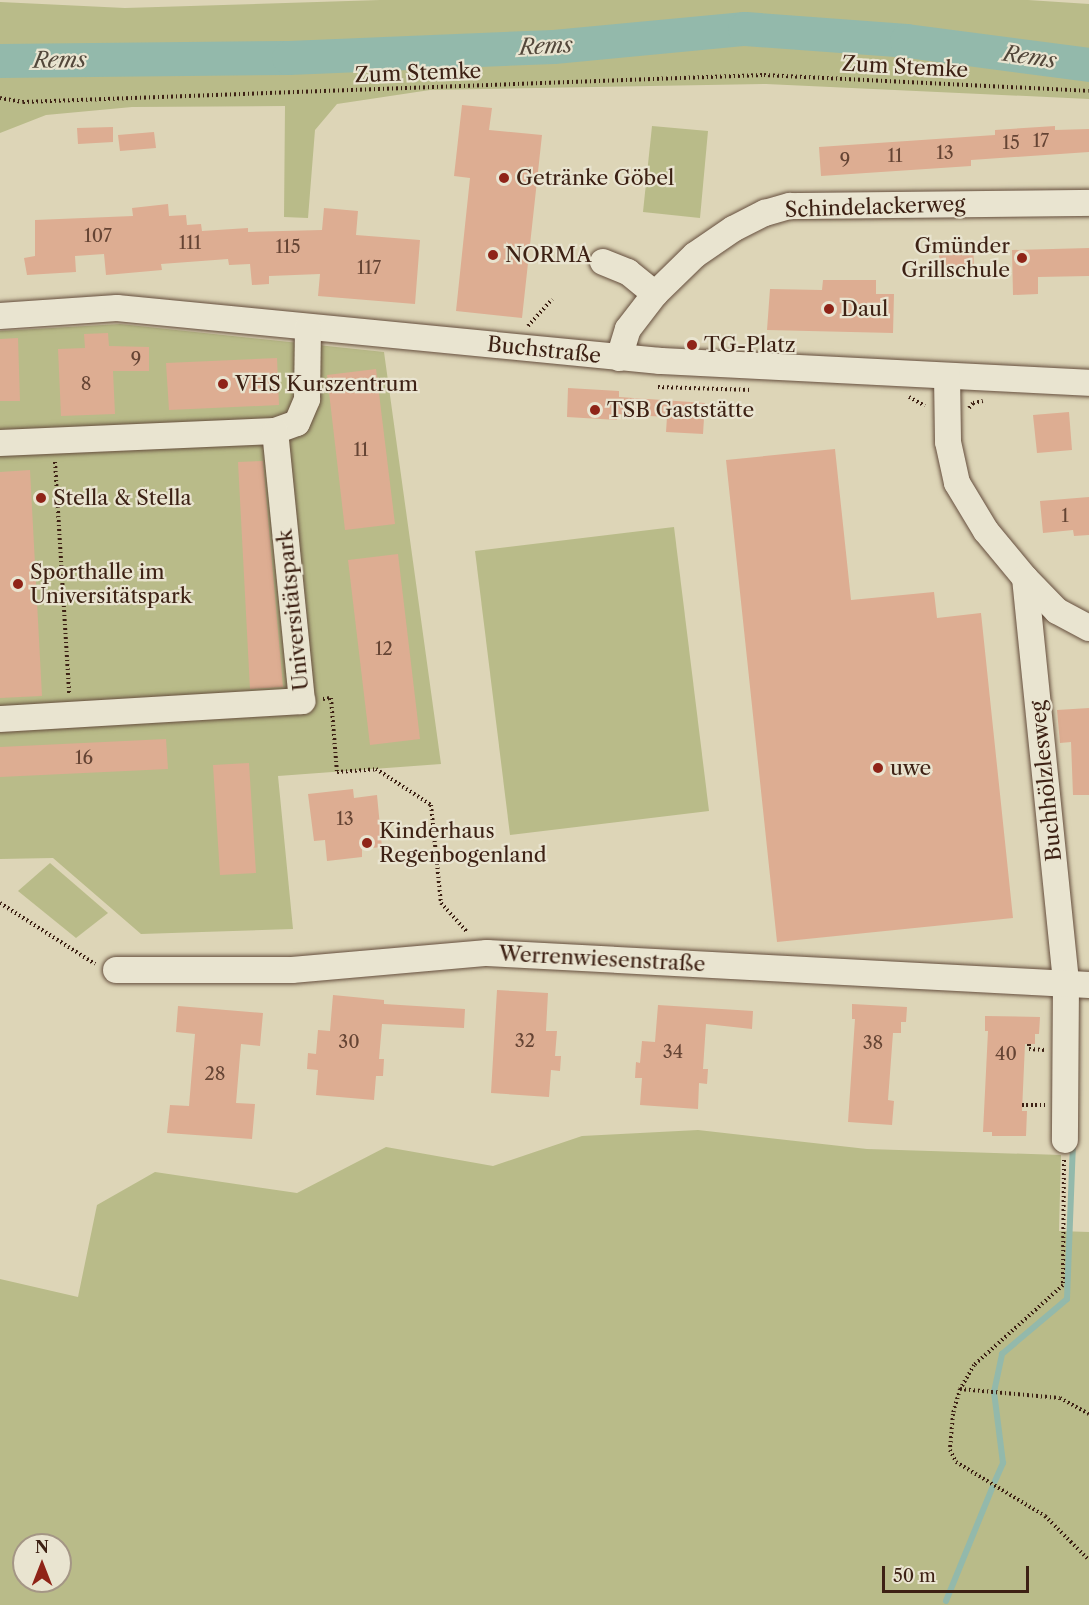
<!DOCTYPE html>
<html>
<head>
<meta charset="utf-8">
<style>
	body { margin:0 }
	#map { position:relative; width:1089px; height:1605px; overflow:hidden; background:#ddd5b7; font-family:"Libre Caslon Text",serif }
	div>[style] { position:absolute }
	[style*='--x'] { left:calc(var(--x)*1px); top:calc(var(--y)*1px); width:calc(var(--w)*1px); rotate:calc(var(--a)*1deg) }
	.green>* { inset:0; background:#b9bb89 }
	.stream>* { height:6px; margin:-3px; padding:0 3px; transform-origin:3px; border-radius:3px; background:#93b9ab }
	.river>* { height:34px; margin:-17px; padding:0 17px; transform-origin:17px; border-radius:17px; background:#93b9ab }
	.building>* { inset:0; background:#ddad92 }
	.path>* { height:4px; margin-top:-2px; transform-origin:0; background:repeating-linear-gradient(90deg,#3d2114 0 1.5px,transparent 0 4.5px) }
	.roads { filter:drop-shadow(0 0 2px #654e3d) drop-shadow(0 0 2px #654e3d) }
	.minor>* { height:26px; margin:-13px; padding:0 13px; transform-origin:13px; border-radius:13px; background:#e9e4d0 }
	.dots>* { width:16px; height:16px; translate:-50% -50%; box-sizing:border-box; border:3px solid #e9e4d0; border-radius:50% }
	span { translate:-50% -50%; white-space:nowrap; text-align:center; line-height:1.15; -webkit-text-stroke:4.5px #e9e4d0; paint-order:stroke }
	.number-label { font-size:18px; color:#654434 }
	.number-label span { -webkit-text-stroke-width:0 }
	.street-label { font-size:21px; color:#3d2114 }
	.poi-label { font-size:21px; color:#3d2114 }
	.left { translate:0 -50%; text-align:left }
	.right { translate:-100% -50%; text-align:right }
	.water-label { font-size:22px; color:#52473a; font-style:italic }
	.north { position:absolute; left:12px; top:1533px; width:60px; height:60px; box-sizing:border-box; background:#e9e4d0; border:2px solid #a49685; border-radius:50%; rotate:0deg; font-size:16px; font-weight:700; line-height:24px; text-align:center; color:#3d2114 }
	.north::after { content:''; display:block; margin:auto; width:21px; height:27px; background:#8f2418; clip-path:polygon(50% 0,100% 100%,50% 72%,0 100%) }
	.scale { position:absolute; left:882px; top:1566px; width:147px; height:27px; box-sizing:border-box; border:3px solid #3d2114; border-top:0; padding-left:8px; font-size:18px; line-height:21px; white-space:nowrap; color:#3d2114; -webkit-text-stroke:4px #e9e4d0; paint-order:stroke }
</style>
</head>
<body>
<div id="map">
	<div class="green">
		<i style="clip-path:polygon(380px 0,1028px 0,1089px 4px,1089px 99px,766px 84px,430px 90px,337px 104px,315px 130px,308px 218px,284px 217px,285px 106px,132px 107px,46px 115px,0 133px,0 2px,125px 8px)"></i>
		<i style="clip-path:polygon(652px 126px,708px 131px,700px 218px,643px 212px)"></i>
		<i style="clip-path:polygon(120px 324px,384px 352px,441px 764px,278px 776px,293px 929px,141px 934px,53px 858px,0 859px,0 331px)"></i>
		<i style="clip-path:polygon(674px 527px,709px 811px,510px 835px,475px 551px)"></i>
		<i style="clip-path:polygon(50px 863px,108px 913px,76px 938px,18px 891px)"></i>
		<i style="clip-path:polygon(evenodd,698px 1130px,867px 1149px,1061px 1155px,1059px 1231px,1089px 1232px,1089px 1605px,0 1605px,0 1279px,78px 1297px,97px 1205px,155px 1172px,297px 1193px,386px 1147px,493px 1166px,582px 1136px,698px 1130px,24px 1545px,60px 1545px,60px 1581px,24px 1581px,24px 1545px)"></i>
	</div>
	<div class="stream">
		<i style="--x:995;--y:1481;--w:20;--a:-66"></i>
		<i style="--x:1003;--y:1463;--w:72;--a:-97.2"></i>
		<i style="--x:994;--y:1392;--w:39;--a:-78"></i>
		<i style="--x:1002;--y:1354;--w:85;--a:-40.2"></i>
		<i style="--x:1067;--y:1299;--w:156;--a:-87.8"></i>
		<i style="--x:946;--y:1601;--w:122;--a:-67.8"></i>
	</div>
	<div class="river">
		<i style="--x:0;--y:61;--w:289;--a:-0.6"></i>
		<i style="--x:289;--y:58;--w:265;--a:-2.4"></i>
		<i style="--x:554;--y:47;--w:192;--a:-5.4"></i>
		<i style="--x:745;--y:29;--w:162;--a:4.2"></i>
		<i style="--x:907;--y:41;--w:184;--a:7.5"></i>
	</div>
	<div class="building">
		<i style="clip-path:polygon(462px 105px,492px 108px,489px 130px,542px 135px,522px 318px,456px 311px,470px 178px,454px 176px)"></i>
		<i style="clip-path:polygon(1055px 126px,1055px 130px,1089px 129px,1089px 152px,971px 160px,971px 166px,821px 176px,819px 147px,995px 135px,995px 130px)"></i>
		<i style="clip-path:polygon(113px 127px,113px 142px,78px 144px,77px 128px)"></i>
		<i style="clip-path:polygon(154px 132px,156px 148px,120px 151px,118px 135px)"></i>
		<i style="clip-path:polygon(168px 204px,169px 216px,186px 215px,187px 225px,201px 224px,202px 231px,248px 228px,248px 232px,322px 230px,324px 208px,358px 211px,356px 235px,420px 240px,415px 304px,318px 296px,320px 274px,269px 276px,269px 284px,252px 285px,250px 264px,229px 265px,228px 259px,161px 264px,162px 270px,106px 275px,104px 254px,75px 256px,76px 272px,27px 275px,24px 258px,35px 256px,35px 220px,133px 216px,132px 208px)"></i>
		<i style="clip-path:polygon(939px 241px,973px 241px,974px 268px,939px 269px)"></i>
		<i style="clip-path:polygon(1089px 248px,1089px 276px,1038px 277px,1038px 294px,1013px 295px,1012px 250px)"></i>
		<i style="clip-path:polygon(823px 280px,876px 280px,876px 294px,894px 294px,893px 333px,767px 330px,770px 289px,822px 290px)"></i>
		<i style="clip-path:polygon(108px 333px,109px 346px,149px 347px,149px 371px,113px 371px,115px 414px,61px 416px,58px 349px,85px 348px,84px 334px)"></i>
		<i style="clip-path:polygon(18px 338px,20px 401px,0 401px,0 339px)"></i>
		<i style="clip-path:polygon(277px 358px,279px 405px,169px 410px,166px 363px)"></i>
		<i style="clip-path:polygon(376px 369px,395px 524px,345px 530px,327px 375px)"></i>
		<i style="clip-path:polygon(568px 388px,619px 391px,619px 397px,705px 403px,703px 434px,666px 432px,667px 417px,617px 414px,617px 420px,567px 417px)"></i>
		<i style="clip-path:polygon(1069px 412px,1072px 450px,1037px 453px,1033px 415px)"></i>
		<i style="clip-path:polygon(835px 449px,851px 600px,934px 592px,937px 618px,981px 613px,1013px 918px,777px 942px,726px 460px)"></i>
		<i style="clip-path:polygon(263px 461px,283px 687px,250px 689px,238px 462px)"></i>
		<i style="clip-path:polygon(30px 470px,42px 696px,0 698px,0 472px)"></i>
		<i style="clip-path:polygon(1089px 497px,1089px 535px,1074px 536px,1073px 530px,1043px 533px,1040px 501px)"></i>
		<i style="clip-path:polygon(398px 554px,420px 739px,370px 745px,348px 560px)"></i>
		<i style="clip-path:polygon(1089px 708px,1089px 795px,1073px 795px,1071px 742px,1060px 743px,1057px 710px)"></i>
		<i style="clip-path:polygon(166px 739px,168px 769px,0 777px,0 747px)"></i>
		<i style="clip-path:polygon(249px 763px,256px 873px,220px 875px,213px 765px)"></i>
		<i style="clip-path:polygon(353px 789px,354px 798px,377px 795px,382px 847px,362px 849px,362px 857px,327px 861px,325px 840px,314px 841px,308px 794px)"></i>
		<i style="clip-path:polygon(497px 990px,548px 993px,546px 1031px,557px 1031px,555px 1056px,561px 1056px,560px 1071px,551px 1070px,549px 1097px,491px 1093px)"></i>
		<i style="clip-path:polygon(333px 995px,384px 1000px,384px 1004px,465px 1009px,464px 1028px,382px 1024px,379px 1059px,384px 1059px,383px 1076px,376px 1076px,374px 1100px,316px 1095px,318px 1070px,307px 1069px,308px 1053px,316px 1054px,318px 1030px,330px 1031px)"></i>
		<i style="clip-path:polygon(852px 1004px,907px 1007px,906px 1022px,901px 1022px,901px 1033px,893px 1033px,888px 1100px,894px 1101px,892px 1125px,848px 1122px,855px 1019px,852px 1019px)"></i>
		<i style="clip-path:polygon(658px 1005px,753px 1011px,752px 1029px,706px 1024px,703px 1069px,708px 1069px,707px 1084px,699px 1083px,698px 1109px,640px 1105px,642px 1078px,635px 1078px,636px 1062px,640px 1063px,642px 1041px,655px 1042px)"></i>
		<i style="clip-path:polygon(178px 1006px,263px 1013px,260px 1046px,241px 1044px,236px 1103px,255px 1104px,252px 1139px,167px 1133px,170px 1105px,189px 1106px,195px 1034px,176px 1032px)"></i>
		<i style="clip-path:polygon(985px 1016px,1040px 1017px,1039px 1034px,1035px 1034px,1035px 1044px,1025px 1044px,1022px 1111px,1027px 1111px,1026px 1136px,992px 1136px,992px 1132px,983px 1132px,988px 1031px,985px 1031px)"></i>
	</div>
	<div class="path">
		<i style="--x:0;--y:98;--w:23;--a:10"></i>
		<i style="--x:23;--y:102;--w:741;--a:-2.09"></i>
		<i style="--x:764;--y:75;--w:325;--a:2.8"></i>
		<i style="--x:528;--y:326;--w:36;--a:-48"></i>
		<i style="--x:658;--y:387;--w:94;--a:1.8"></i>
		<i style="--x:909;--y:397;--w:18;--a:29"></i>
		<i style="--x:969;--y:408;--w:6;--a:-51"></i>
		<i style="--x:973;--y:403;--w:10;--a:-11"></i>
		<i style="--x:55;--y:462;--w:232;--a:86.5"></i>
		<i style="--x:323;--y:699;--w:8;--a:-7"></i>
		<i style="--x:331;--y:698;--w:74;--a:85.4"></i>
		<i style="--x:337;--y:772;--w:39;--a:-4"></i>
		<i style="--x:376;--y:769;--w:66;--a:33.2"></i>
		<i style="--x:431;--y:805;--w:99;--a:84.2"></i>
		<i style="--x:441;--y:903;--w:40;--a:48"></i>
		<i style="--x:0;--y:903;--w:113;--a:32.7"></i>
		<i style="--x:1029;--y:1044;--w:5;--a:90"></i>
		<i style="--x:1029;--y:1049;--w:16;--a:4"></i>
		<i style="--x:1022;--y:1105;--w:23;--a:0"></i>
		<i style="--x:1064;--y:1160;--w:125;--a:90.5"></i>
		<i style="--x:1063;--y:1285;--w:120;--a:138"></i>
		<i style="--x:974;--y:1365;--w:28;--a:120"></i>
		<i style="--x:960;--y:1389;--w:26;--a:106"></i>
		<i style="--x:953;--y:1414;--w:36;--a:95"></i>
		<i style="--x:950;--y:1450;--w:13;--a:63"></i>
		<i style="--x:956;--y:1462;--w:104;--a:31.2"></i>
		<i style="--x:1045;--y:1516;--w:62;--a:45"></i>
		<i style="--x:960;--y:1389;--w:100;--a:5.1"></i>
		<i style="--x:1060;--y:1398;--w:33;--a:29"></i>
	</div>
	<div class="roads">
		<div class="minor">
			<i style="--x:603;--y:262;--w:27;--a:22"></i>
			<i style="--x:628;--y:272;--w:35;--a:39"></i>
			<i style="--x:0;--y:316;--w:117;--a:-3.9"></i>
			<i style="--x:117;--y:308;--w:546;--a:5.57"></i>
			<i style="--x:660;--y:361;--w:430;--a:2.9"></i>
			<i style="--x:619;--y:358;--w:30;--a:-73"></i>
			<i style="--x:628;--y:329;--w:44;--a:-52.4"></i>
			<i style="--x:655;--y:294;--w:56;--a:-44.3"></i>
			<i style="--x:695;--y:255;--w:46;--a:-34.4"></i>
			<i style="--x:733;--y:229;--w:36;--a:-27"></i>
			<i style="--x:765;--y:213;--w:26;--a:-16"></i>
			<i style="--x:790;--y:206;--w:299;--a:-0.6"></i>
			<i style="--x:947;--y:376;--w:66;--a:89.1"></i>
			<i style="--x:948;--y:442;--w:42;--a:77.6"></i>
			<i style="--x:957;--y:483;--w:56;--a:58.9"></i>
			<i style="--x:986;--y:531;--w:61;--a:50.3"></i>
			<i style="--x:1025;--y:578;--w:46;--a:45.9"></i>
			<i style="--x:1057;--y:611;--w:36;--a:28"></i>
			<i style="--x:0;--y:443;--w:275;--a:-2.5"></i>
			<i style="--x:275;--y:431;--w:23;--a:-20"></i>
			<i style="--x:297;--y:423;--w:26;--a:-67"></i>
			<i style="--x:307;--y:399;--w:72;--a:-89.2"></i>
			<i style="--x:1025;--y:578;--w:407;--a:84.2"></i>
			<i style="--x:1066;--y:983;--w:157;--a:90.4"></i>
			<i style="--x:0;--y:719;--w:303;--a:-3.4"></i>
			<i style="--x:302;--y:701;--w:271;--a:-95.7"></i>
			<i style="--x:116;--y:970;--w:176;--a:0"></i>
			<i style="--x:292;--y:970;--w:196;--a:-5"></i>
			<i style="--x:487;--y:953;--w:603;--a:3.04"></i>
		</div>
	</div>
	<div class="dots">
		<i style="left:504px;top:178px;background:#8f2418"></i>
		<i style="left:493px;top:255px;background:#8f2418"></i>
		<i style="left:1022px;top:258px;background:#8f2418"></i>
		<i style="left:829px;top:309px;background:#8f2418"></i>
		<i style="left:692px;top:345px;background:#8f2418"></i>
		<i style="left:223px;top:384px;background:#8f2418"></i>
		<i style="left:595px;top:410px;background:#8f2418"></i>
		<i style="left:41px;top:498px;background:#8f2418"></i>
		<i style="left:18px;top:584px;background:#8f2418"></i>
		<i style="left:878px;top:768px;background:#8f2418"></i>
		<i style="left:367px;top:843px;background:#8f2418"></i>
	</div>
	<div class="number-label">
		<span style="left:1041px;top:141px">17</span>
		<span style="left:1011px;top:143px">15</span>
		<span style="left:945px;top:153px">13</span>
		<span style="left:895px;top:156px">11</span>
		<span style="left:845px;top:160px">9</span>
		<span style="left:98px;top:236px">107</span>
		<span style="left:190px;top:243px">111</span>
		<span style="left:288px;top:247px">115</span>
		<span style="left:369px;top:268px">117</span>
		<span style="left:136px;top:359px">9</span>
		<span style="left:86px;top:384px">8</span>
		<span style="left:361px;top:450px">11</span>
		<span style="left:1065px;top:516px">1</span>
		<span style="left:384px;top:649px">12</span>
		<span style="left:84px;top:758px">16</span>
		<span style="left:345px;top:819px">13</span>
		<span style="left:525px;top:1041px">32</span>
		<span style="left:349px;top:1042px">30</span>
		<span style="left:873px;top:1043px">38</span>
		<span style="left:673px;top:1052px">34</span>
		<span style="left:1006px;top:1054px">40</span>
		<span style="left:215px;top:1074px">28</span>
	</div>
	<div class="street-label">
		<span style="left:905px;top:67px;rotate:3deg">Zum Stemke</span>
		<span style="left:418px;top:73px;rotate:-2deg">Zum Stemke</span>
		<span style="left:875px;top:207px;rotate:-2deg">Schindelackerweg</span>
		<span style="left:544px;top:350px;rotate:6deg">Buchstraße</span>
		<span style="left:293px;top:610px;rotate:-96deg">Universitätspark</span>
		<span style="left:1046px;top:781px;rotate:-96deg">Buchhölzlesweg</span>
		<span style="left:602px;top:959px;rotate:3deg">Werrenwiesenstraße</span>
	</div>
	<div class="poi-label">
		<span class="left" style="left:516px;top:178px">Getränke Göbel</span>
		<span class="right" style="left:1010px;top:258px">Gmünder<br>Grillschule</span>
		<span class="left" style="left:505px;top:255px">NORMA</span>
		<span class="left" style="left:841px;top:309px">Daul</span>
		<span class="left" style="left:704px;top:345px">TG-Platz</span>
		<span class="left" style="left:235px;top:384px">VHS Kurszentrum</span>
		<span class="left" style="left:607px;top:410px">TSB Gaststätte</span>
		<span class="left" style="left:53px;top:498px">Stella &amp; Stella</span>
		<span class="left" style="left:30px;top:584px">Sporthalle im<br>Universitätspark</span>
		<span class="left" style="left:890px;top:768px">uwe</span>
		<span class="left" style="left:379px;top:843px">Kinderhaus<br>Regenbogenland</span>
	</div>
	<div class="water-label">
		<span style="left:546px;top:46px;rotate:-3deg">Rems</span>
		<span style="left:1030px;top:57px;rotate:8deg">Rems</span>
		<span style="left:60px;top:60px;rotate:-1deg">Rems</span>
	</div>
	<div class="north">N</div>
	<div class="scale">50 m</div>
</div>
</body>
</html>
